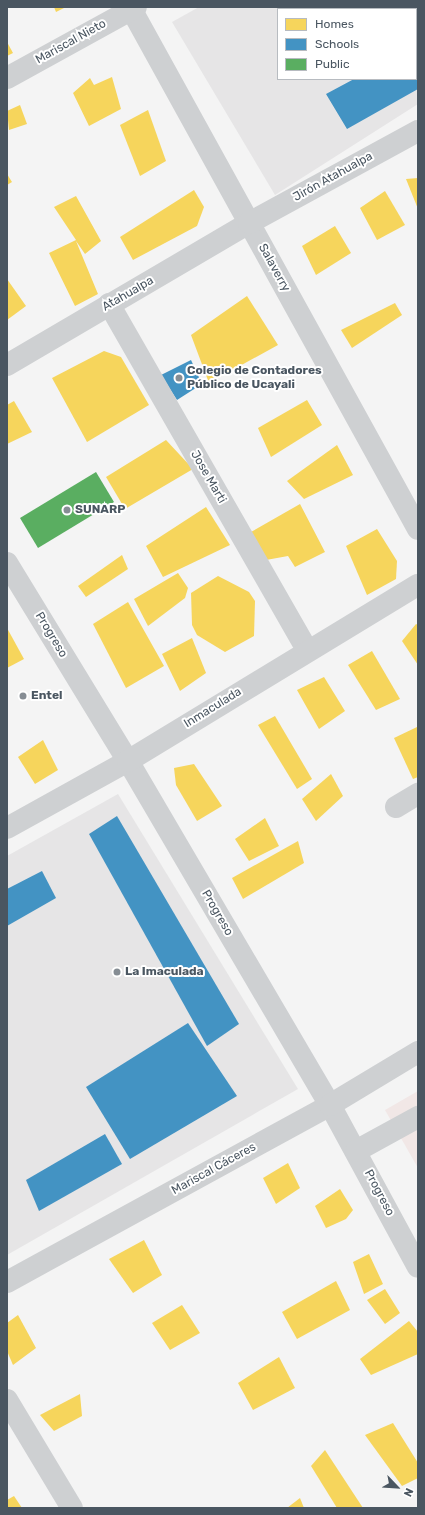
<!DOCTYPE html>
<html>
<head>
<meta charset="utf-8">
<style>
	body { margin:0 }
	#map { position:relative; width:425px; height:1515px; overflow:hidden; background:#f4f4f4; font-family:Rubik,sans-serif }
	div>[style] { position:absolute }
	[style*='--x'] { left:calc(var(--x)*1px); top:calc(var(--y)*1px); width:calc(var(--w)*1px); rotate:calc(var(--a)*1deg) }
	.education>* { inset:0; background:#e6e5e6 }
	.medical>* { inset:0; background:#f1e7e6 }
	.homes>* { inset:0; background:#f6d55c }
	.schools>* { inset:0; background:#4393c3 }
	.public>* { inset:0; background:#5aae61 }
	.minor>* { height:22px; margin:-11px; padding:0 11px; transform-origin:11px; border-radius:11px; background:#ced0d2 }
	.dots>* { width:11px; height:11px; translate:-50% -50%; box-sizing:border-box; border:2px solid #fff; border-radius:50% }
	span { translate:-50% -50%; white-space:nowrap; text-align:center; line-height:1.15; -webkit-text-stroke:4px #fff; paint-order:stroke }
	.street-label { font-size:12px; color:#4a5661 }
	.poi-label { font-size:12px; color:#4a5661; font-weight:700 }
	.left { translate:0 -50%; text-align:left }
	.frame { position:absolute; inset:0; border:8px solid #4a5661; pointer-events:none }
	.legend { position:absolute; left:277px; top:8px; width:140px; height:72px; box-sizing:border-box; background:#fff; border:1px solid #b7bbc0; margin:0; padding:5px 7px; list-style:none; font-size:12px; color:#4a5661 }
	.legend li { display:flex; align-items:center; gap:8px; height:20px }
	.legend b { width:20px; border:1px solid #b7bbc0 }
	.north { position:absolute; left:377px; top:1467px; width:40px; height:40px; -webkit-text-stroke:3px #fff; paint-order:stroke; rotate:115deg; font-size:11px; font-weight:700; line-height:16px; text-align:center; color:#4a5661 }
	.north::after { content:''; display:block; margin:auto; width:14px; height:18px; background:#4a5661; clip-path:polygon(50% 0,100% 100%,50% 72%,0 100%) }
</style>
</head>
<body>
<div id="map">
	<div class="education">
		<i style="clip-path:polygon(evenodd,199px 7px,418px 7px,418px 104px,275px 195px,172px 22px,199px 7px,278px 9px,416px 9px,416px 79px,278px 79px,278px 9px)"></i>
		<i style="clip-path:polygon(118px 794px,298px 1089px,7px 1255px,7px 856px)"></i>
	</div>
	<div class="medical">
		<i style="clip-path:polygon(418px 1091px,418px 1168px,385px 1110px)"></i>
	</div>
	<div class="homes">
		<i style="clip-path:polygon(54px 7px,66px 7px,56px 12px)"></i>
		<i style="clip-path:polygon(7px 42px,13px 53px,7px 56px)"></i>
		<i style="clip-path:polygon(112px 77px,121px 109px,89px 126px,73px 93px,90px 78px,94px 85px)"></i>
		<i style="clip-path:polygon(20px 105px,27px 124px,9px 130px,7px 111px)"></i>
		<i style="clip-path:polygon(148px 110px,166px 161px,140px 176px,120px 125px)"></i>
		<i style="clip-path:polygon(7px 174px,12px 182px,7px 185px)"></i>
		<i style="clip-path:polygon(418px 178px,418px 209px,406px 179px)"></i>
		<i style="clip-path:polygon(194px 190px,204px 207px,197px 226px,133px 260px,120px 237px)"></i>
		<i style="clip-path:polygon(385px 191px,405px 225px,377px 240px,360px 208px)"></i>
		<i style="clip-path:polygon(76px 196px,101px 241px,85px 254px,76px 241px,98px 294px,75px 306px,49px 253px,76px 240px,54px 207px)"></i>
		<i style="clip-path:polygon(335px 226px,351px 253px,316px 275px,302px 246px)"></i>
		<i style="clip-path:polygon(7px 279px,26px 306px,7px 320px)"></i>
		<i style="clip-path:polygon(247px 296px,278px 345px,209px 383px,191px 335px)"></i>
		<i style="clip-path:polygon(395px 303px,402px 315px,352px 348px,341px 330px)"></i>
		<i style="clip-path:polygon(104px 351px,121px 357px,149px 405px,87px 442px,52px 378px)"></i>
		<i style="clip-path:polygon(307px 400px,322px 425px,271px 457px,258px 428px)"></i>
		<i style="clip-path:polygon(14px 401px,32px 432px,7px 444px,7px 405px)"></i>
		<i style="clip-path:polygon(166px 440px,193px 469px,125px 509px,106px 477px)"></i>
		<i style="clip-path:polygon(337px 445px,353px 475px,304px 499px,287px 481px)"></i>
		<i style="clip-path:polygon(300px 504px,325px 552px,295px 567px,288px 556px,266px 560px,251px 532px)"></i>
		<i style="clip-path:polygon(206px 507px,230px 545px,163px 577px,146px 546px)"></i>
		<i style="clip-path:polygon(377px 529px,397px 561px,396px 579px,367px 595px,346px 546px)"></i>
		<i style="clip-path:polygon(122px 555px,128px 569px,86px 597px,78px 586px)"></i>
		<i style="clip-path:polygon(178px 573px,188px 588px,185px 598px,148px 626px,134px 599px)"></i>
		<i style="clip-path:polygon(218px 576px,249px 592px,255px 601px,254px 636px,225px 652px,197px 635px,192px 625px,191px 593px)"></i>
		<i style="clip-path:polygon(128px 602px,164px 666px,126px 688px,93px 624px)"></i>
		<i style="clip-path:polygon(416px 624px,418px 625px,418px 665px,402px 641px)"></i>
		<i style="clip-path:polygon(7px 628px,24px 659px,7px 668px)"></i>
		<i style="clip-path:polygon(192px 638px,206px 673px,180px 691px,162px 654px)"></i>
		<i style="clip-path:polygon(372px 651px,400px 699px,376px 710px,348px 665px)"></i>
		<i style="clip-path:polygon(324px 677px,345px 711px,319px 729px,297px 690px)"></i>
		<i style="clip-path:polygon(275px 716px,312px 779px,297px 789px,258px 725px)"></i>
		<i style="clip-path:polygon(417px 727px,418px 777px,413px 779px,394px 738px)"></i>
		<i style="clip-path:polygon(43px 740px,58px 770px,35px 784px,18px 757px)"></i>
		<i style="clip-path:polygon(194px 764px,222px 806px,197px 821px,176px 785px,174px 768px)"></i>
		<i style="clip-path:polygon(331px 774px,343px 796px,316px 821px,302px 799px)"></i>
		<i style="clip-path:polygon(265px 818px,279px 846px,249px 861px,235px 839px)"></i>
		<i style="clip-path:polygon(298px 841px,304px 863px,243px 899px,232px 878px)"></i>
		<i style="clip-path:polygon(288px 1163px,300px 1188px,276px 1204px,263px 1178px)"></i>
		<i style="clip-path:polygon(340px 1189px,353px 1210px,346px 1219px,326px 1228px,315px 1206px)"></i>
		<i style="clip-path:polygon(144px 1240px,162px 1275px,133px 1293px,109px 1259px)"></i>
		<i style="clip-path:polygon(369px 1254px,383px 1284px,364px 1294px,353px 1262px)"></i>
		<i style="clip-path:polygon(336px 1281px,350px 1310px,297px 1339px,282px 1312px)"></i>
		<i style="clip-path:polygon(385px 1289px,400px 1313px,385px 1324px,367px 1300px)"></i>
		<i style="clip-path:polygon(182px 1305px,200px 1333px,170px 1350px,152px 1323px)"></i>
		<i style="clip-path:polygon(18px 1315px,36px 1348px,13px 1365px,7px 1351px,7px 1323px)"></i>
		<i style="clip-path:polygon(409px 1321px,418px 1332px,418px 1354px,371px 1375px,360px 1359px)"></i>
		<i style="clip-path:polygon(279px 1357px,295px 1388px,253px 1410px,238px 1383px)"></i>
		<i style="clip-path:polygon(80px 1394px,82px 1416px,54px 1431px,40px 1415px)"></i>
		<i style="clip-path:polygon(393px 1423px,418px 1463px,418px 1478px,402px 1486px,365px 1435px)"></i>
		<i style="clip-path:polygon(325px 1450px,363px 1508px,337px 1508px,311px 1466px)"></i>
		<i style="clip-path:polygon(14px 1496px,22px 1508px,7px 1508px,7px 1500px)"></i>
		<i style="clip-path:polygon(300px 1498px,304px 1508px,287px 1508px)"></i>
	</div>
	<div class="schools">
		<i style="clip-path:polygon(418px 46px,418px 89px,347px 129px,326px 94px,354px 79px,416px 79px)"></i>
		<i style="clip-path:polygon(191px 360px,202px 384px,177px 400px,161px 375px)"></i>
		<i style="clip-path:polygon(117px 816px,239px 1024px,207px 1046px,89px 834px)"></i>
		<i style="clip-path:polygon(42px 871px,56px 898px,7px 926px,7px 889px)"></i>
		<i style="clip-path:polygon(188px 1023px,237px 1096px,130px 1159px,86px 1087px)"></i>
		<i style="clip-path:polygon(105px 1134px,122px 1164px,39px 1211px,26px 1180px)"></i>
	</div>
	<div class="public">
		<i style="clip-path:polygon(96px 472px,114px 502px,38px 548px,20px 518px)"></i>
	</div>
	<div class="minor">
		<i style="--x:130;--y:7;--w:596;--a:61.11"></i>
		<i style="--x:7;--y:78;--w:147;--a:-28.8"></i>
		<i style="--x:109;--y:304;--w:399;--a:60.2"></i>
		<i style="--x:7;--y:365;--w:281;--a:-30.4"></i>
		<i style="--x:249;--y:223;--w:192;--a:-28.6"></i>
		<i style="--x:7;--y:563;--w:232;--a:58.6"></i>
		<i style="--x:128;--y:761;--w:399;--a:59.6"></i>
		<i style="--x:330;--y:1105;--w:184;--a:61.5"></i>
		<i style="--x:396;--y:807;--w:26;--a:-31"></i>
		<i style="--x:7;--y:828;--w:138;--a:-29"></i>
		<i style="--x:128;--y:761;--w:339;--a:-31.3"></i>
		<i style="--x:356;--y:1151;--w:71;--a:-28.7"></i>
		<i style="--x:7;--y:1282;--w:368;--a:-28.7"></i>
		<i style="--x:330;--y:1105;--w:103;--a:-31.1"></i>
		<i style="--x:7;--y:1400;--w:126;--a:59"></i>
	</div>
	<div class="dots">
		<i style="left:179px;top:378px;background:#868d94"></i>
		<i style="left:67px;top:510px;background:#868d94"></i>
		<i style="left:23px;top:696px;background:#868d94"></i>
		<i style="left:117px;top:972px;background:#868d94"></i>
	</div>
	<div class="street-label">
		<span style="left:71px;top:42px;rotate:-29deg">Mariscal Nieto</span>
		<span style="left:333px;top:177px;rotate:-29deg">Jirón Atahualpa</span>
		<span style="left:274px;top:268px;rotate:61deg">Salaverry</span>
		<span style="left:128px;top:294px;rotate:-30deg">Atahualpa</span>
		<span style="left:208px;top:477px;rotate:60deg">Jose Marti</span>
		<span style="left:51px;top:635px;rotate:59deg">Progreso</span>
		<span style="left:213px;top:708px;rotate:-32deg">Inmaculada</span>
		<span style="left:217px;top:913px;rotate:60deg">Progreso</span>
		<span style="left:214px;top:1169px;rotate:-29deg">Mariscal Cáceres</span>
		<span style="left:379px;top:1193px;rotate:62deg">Progreso</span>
	</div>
	<div class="poi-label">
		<span class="left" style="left:187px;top:378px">Colegio de Contadores<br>Público de Ucayali</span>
		<span class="left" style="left:75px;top:510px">SUNARP</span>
		<span class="left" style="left:31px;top:696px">Entel</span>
		<span class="left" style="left:125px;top:972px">La Imaculada</span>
	</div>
	<div class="frame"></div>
	<ul class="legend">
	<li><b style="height:11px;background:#f6d55c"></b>Homes</li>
	<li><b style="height:11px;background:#4393c3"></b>Schools</li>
	<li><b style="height:11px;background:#5aae61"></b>Public</li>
	</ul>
	<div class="north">N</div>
</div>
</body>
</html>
